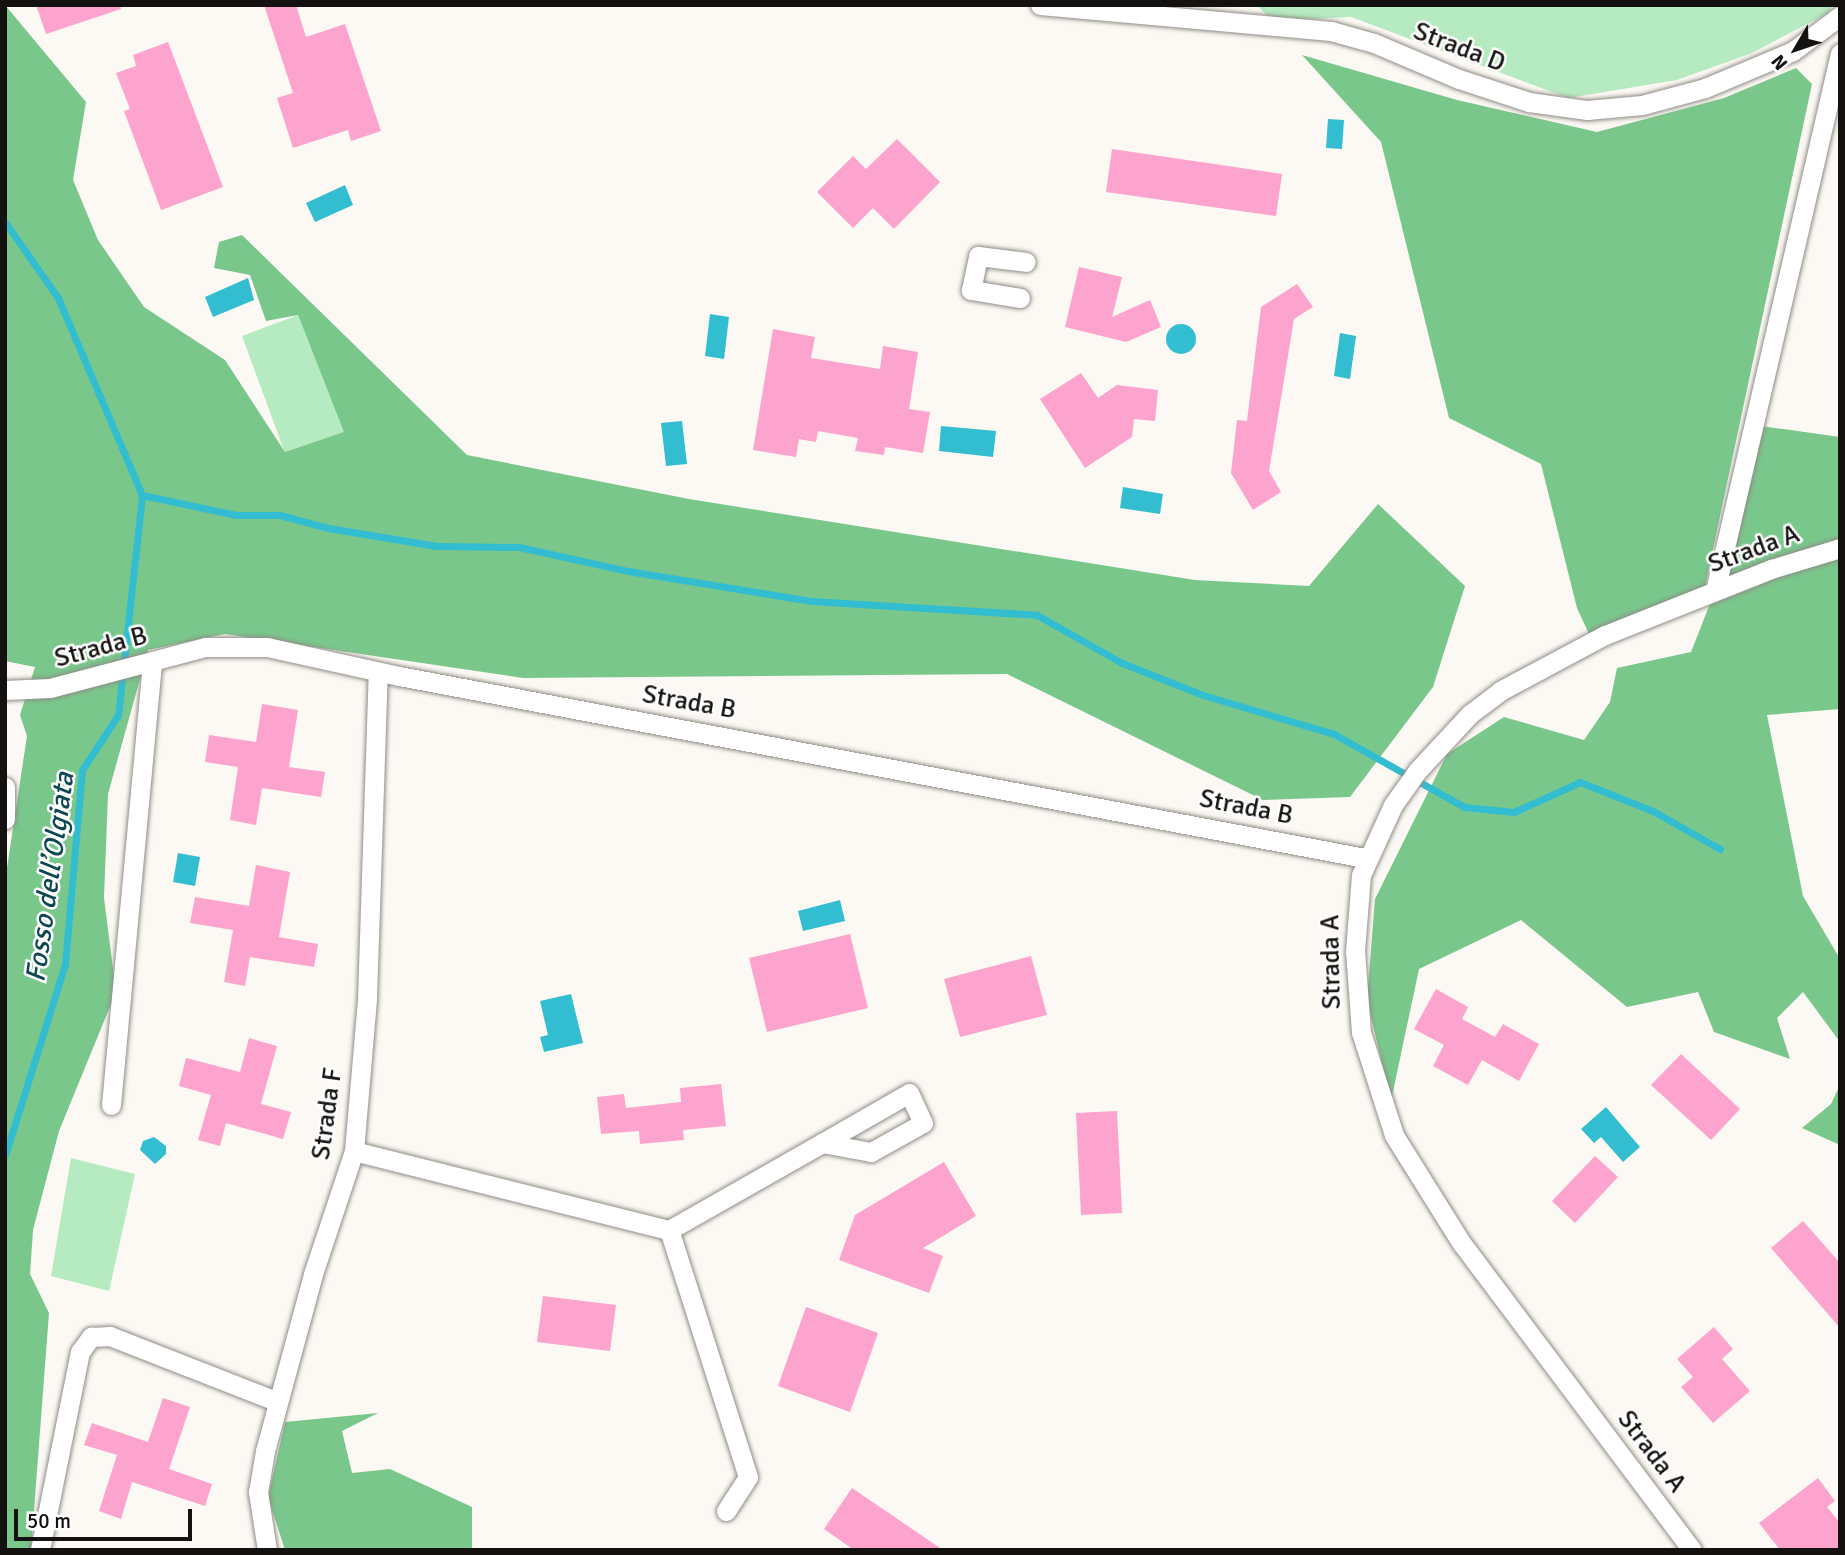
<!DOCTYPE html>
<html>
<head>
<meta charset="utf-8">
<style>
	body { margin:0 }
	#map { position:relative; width:1845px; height:1555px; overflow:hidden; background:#fcf8f3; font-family:Signika,sans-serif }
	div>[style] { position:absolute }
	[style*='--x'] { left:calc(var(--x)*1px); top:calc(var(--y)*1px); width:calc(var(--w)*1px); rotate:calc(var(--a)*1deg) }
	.green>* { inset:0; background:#b6eac0 }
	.forest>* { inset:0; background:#7ac78c }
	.water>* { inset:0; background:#33bdd0 }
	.round { border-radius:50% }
	.stream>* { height:7px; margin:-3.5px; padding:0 3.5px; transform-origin:3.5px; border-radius:3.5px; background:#33bdd0 }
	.building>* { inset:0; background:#fca4cd }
	.roads { filter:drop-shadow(0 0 2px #8f8c87) drop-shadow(0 0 2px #8f8c87) }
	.minor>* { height:19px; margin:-9.5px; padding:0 9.5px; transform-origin:9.5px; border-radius:9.5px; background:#fff }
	span { translate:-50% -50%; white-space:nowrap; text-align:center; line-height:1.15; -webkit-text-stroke:5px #fff; paint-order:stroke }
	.street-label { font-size:26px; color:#131210 }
	.water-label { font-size:28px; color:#0d4850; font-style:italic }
	.frame { position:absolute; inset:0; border:7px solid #131210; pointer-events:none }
	.north { position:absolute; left:1761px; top:14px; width:70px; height:70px; -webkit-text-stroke:5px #fff; paint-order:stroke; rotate:231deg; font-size:19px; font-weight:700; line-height:28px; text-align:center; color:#131210 }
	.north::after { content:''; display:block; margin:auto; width:24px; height:32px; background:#131210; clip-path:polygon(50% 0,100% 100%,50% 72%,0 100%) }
	.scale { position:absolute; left:14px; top:1509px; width:178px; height:32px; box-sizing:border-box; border:4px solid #131210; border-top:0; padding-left:9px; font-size:21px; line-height:24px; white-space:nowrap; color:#131210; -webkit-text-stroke:5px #fff; paint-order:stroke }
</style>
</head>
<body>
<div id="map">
	<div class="green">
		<i style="clip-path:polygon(1257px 5px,1833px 5px,1828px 13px,1752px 53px,1677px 80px,1568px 98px,1351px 17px,1272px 21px)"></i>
		<i style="clip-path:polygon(298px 315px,345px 433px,285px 453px,242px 336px)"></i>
		<i style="clip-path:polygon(71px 1158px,135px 1174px,109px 1291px,51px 1276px)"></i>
	</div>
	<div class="forest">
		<i style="clip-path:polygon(5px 5px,86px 102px,73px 180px,98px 240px,144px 307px,225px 360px,285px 452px,344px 432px,298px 315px,266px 321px,250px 275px,214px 268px,219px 242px,242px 235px,467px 455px,689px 499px,1195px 580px,1309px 586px,1378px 504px,1465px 586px,1433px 687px,1350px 797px,1263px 800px,1007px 674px,523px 678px,225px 634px,148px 650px,108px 794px,104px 898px,116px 992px,59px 1131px,33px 1230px,30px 1274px,49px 1313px,31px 1550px,5px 1550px,5px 881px,27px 736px,20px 715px,35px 667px,5px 661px)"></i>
		<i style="clip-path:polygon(1302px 55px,1457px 100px,1597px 132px,1724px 98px,1796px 68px,1812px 84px,1703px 596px,1590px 636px,1577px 608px,1541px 464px,1449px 418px,1381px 142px)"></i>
		<i style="clip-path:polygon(1754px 425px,1840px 437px,1840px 709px,1767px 715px,1803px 896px,1840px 959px,1840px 1042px,1803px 992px,1777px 1018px,1790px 1059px,1714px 1032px,1698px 992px,1627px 1007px,1521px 920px,1419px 969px,1391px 1101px,1367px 1000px,1375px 899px,1447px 754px,1504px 717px,1584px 740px,1610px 702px,1617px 668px,1691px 652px,1715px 591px)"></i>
		<i style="clip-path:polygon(1840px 1085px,1840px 1145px,1802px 1128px,1831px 1104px)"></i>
		<i style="clip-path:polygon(378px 1413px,342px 1431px,352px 1473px,390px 1469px,472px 1507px,472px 1550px,285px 1550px,268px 1497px,285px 1422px)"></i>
	</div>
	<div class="water">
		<i style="clip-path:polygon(1328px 119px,1344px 120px,1342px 149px,1326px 148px)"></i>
		<i style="clip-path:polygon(345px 185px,353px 205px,315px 222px,306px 203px)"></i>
		<i style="clip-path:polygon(248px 278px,254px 300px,213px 317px,205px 297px)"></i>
		<i style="clip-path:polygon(710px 314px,729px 317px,724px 359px,705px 356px)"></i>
		<i class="round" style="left:1166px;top:324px;width:30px;height:30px"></i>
		<i style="clip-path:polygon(1340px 333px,1356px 336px,1350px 379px,1334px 376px)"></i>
		<i style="clip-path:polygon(682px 421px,687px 464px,666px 466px,661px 423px)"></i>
		<i style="clip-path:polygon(941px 426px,996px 431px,993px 457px,939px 451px)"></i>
		<i style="clip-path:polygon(1123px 487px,1163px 494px,1160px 514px,1120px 508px)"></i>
		<i style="clip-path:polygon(178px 853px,200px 857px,195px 886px,173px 882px)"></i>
		<i style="clip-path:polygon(840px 900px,845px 921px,803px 931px,798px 911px)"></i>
		<i style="clip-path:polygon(571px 994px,583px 1043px,544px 1052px,540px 1037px,548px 1035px,540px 1001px)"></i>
		<i style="clip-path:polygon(1606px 1107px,1640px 1147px,1623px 1162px,1601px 1137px,1594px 1143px,1581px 1129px)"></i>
		<i style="clip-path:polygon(154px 1137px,166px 1146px,166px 1154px,155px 1164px,140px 1150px,143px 1141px)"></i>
	</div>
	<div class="stream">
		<i style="--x:5;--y:222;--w:93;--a:55.1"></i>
		<i style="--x:58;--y:298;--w:214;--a:66.9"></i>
		<i style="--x:142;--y:495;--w:221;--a:96.2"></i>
		<i style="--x:118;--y:715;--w:66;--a:123.2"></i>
		<i style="--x:82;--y:770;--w:195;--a:95"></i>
		<i style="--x:65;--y:964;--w:200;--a:107.4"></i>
		<i style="--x:142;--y:495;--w:96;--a:12"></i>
		<i style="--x:236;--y:515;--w:44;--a:0"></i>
		<i style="--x:280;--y:515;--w:50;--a:15.2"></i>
		<i style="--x:328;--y:528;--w:110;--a:9.4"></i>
		<i style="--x:437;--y:546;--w:82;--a:0.7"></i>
		<i style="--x:519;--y:547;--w:112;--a:12.4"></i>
		<i style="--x:628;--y:571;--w:185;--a:9.3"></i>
		<i style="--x:811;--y:601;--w:226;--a:3.5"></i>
		<i style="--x:1037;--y:615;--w:98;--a:29.5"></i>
		<i style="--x:1122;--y:663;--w:87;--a:21.6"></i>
		<i style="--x:1203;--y:695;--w:137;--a:16.6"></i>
		<i style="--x:1334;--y:734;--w:149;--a:29.3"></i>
		<i style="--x:1464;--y:807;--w:50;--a:5.7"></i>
		<i style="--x:1514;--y:812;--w:72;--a:-24.4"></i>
		<i style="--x:1580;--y:782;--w:79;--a:21.7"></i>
		<i style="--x:1653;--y:811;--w:77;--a:29.6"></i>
	</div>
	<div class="building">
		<i style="clip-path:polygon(36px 5px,120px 5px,121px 9px,46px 34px)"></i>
		<i style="clip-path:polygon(264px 5px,296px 5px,306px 37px,345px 24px,381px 131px,351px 141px,348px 130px,293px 148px,277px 98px,293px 93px)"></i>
		<i style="clip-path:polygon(168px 42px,223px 187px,161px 210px,124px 111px,130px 109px,116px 73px,136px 66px,133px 55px)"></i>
		<i style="clip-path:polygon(897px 139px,940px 182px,894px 229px,873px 208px,853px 228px,817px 192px,853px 156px,866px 169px)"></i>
		<i style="clip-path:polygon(1112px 149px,1282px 174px,1276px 216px,1106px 192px)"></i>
		<i style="clip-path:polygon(1079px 267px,1122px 277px,1112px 317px,1150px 300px,1161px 327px,1126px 342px,1065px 327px)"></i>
		<i style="clip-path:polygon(1297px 284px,1313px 307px,1294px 319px,1269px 471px,1281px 492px,1253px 510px,1231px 473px,1237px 420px,1247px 421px,1261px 307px)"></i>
		<i style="clip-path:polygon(773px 329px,815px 337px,811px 358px,880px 369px,883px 346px,918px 352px,909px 409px,930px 412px,923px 453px,885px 447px,884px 455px,855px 451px,858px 438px,818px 431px,816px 442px,799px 439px,796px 457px,753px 450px)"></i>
		<i style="clip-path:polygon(1081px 373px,1098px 398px,1117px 385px,1158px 390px,1155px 421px,1134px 419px,1132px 437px,1085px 468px,1040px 399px)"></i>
		<i style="clip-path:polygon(262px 704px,298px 710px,289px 767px,325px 772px,321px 797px,262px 788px,256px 825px,230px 820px,238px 767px,205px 762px,209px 735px,256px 742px)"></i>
		<i style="clip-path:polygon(256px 865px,290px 872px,279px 937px,318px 944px,314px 967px,250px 957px,245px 986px,224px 982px,233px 930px,190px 923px,195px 897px,249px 906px)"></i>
		<i style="clip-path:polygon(850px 934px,868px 1008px,767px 1032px,749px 958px)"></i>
		<i style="clip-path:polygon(1031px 956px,1047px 1015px,960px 1037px,944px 979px)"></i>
		<i style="clip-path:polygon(1436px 989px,1468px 1007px,1462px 1019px,1495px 1037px,1503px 1024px,1539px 1044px,1519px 1081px,1482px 1060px,1468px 1085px,1433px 1066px,1444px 1045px,1414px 1029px)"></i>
		<i style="clip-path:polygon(249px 1038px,277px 1046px,261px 1104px,291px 1112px,283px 1139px,226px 1123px,220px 1146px,198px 1140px,211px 1095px,179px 1086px,186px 1058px,240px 1072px)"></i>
		<i style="clip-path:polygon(1681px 1054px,1740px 1109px,1711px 1140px,1651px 1085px)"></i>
		<i style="clip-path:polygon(721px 1084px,726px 1126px,683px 1130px,684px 1140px,640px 1144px,639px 1131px,601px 1134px,597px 1097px,624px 1094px,626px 1108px,681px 1102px,680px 1088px)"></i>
		<i style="clip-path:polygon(1117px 1111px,1122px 1213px,1081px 1215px,1076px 1113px)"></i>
		<i style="clip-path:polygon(1595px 1156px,1618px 1177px,1575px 1223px,1552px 1201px)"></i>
		<i style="clip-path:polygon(944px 1162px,976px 1216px,923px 1248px,943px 1256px,929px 1293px,839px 1260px,855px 1215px)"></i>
		<i style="clip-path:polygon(1803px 1221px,1840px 1263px,1840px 1328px,1771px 1248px)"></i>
		<i style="clip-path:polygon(543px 1296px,616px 1305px,610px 1351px,537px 1342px)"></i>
		<i style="clip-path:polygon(806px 1307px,878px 1333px,850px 1412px,778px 1386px)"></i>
		<i style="clip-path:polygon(1714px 1327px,1733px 1349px,1722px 1359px,1750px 1391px,1713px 1423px,1681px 1387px,1693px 1377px,1677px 1359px)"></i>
		<i style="clip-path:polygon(163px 1398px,190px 1407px,169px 1469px,212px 1484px,205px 1506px,132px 1482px,121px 1519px,99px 1511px,117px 1455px,84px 1445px,92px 1423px,148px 1442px)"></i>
		<i style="clip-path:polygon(1818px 1478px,1835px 1501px,1827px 1507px,1840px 1523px,1840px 1550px,1780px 1550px,1759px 1523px)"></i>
		<i style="clip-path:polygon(852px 1488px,943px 1550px,854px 1550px,824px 1529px)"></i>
	</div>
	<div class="roads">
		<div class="minor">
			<i style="--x:1040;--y:5;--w:292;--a:5.1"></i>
			<i style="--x:1331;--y:31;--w:45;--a:15.6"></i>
			<i style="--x:1374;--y:43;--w:92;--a:23"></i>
			<i style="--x:1459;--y:79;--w:74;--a:18.2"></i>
			<i style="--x:1529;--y:102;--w:59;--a:7.9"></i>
			<i style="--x:1587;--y:110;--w:55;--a:-5.2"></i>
			<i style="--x:1642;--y:105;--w:65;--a:-15.1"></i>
			<i style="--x:1705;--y:88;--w:95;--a:-22.8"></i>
			<i style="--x:1793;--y:51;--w:59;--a:-36.7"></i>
			<i style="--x:1020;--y:298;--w:50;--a:-170.7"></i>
			<i style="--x:971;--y:290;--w:35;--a:-78"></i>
			<i style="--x:978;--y:256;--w:48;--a:7.1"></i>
			<i style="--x:1715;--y:591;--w:552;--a:-76.92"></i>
			<i style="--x:5;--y:690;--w:45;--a:-2.5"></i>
			<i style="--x:50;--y:688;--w:160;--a:-14.8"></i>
			<i style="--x:205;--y:647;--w:62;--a:0"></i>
			<i style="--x:267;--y:647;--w:135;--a:12.4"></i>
			<i style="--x:399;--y:676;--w:983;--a:10.67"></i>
			<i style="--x:5;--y:787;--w:32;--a:90"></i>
			<i style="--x:111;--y:1105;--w:445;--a:-84.7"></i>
			<i style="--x:354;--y:1151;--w:325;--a:14.1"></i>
			<i style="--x:726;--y:1511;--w:40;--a:-57.1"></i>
			<i style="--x:748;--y:1477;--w:259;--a:-107.7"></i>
			<i style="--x:669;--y:1230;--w:176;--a:-29.6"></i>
			<i style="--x:822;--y:1143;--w:100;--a:-29.9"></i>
			<i style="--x:909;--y:1093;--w:33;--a:65"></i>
			<i style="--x:923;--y:1123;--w:60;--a:150.9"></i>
			<i style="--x:871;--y:1152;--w:50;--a:-169.6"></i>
			<i style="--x:40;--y:1550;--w:202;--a:-78.6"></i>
			<i style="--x:80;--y:1352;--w:19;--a:-54"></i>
			<i style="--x:91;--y:1337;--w:19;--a:-3"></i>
			<i style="--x:110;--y:1336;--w:180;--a:21.4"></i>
			<i style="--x:267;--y:1550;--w:59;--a:-98.8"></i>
			<i style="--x:258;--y:1492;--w:42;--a:-80.3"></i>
			<i style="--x:265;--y:1451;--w:183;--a:-74.8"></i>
			<i style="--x:313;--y:1274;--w:130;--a:-71.6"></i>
			<i style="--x:354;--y:1151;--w:154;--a:-85.1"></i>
			<i style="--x:367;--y:998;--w:326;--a:-88.1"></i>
			<i style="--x:1692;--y:1550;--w:383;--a:-126.9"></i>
			<i style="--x:1462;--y:1244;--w:128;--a:-122"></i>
			<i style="--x:1394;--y:1135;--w:108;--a:-107.8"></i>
			<i style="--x:1361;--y:1032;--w:81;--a:-94.2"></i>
			<i style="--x:1355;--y:951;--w:76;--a:-85.5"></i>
			<i style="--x:1361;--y:875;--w:77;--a:-65.4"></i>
			<i style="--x:1393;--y:805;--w:43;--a:-54.5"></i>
			<i style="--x:1418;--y:770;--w:76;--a:-47.1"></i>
			<i style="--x:1470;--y:714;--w:38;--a:-37"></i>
			<i style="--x:1500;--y:691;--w:119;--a:-28.1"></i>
			<i style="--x:1605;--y:635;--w:179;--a:-21.7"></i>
			<i style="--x:1771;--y:569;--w:72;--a:-16.9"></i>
		</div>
	</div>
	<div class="street-label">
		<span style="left:1459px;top:48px;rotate:21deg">Strada D</span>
		<span style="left:1754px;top:550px;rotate:-20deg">Strada A</span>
		<span style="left:101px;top:648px;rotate:-15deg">Strada B</span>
		<span style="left:689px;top:703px;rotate:10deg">Strada B</span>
		<span style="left:1246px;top:808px;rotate:11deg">Strada B</span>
		<span style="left:1332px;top:962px;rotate:-91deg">Strada A</span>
		<span style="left:328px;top:1114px;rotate:-82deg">Strada F</span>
		<span style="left:1651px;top:1452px;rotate:53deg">Strada A</span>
	</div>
	<div class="water-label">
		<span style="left:50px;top:877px;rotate:-82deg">Fosso dell’Olgiata</span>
	</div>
	<div class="frame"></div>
	<div class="north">N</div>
	<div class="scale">50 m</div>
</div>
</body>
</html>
